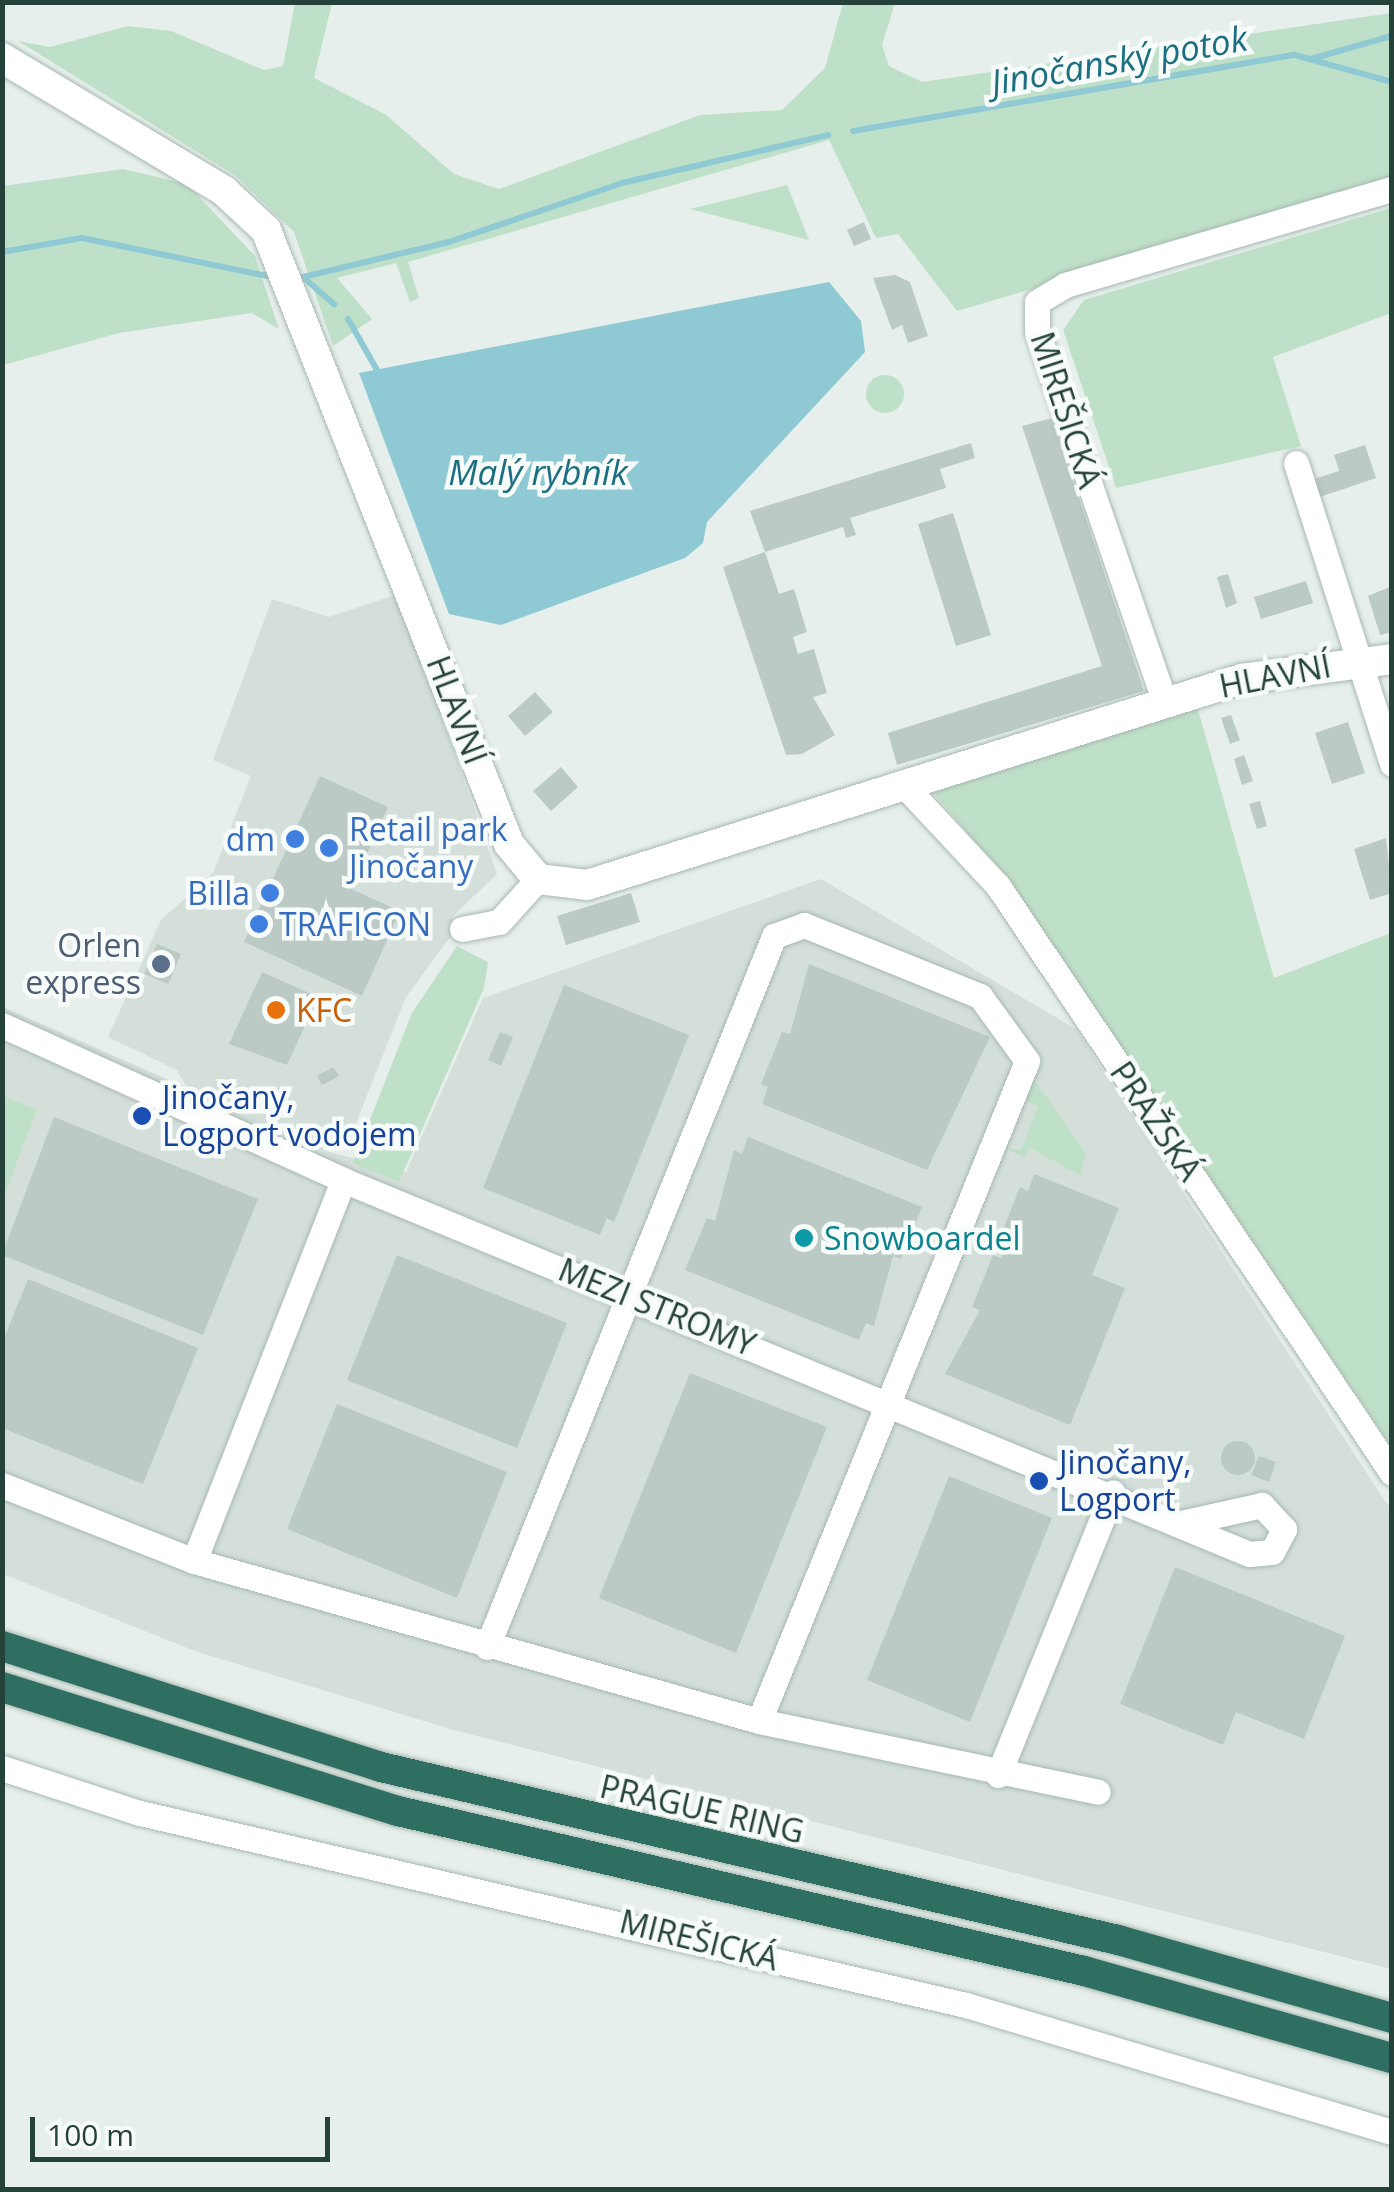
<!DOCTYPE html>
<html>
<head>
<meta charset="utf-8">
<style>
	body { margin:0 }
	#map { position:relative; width:1394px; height:2192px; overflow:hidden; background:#e6efeb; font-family:"Open Sans",sans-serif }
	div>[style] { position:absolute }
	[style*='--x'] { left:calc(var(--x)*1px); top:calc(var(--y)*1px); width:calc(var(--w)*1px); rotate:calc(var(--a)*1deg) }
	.built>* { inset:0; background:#d4dfda }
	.green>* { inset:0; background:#bfe0c8 }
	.round { border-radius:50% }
	.water>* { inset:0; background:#8ec9d4 }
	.stream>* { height:6px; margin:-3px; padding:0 3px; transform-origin:3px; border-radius:3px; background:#8ec9d4 }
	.building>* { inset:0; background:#bbcac4 }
	.roads { filter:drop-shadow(0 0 2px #a8b8b2) drop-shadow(0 0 2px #a8b8b2) }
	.minor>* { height:25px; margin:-12.5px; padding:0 12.5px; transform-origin:12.5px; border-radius:12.5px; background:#fff }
	.tertiary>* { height:30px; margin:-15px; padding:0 15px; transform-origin:15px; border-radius:15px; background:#fff }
	.motorway>* { height:30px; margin:-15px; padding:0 15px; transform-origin:15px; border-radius:15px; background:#2f6f62 }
	.dots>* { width:28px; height:28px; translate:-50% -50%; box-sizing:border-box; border:5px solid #f7fbf9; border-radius:50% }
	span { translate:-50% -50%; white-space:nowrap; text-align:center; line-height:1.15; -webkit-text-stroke:9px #f7fbf9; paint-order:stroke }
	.street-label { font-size:32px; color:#24423a }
	.shop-label { font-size:32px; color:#366cbe }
	.left { translate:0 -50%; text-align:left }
	.right { translate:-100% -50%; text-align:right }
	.service-label { font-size:32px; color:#4e5e75 }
	.food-label { font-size:32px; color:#c56008 }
	.transit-label { font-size:32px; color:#164399 }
	.culture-label { font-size:32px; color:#0d838f }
	.water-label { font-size:35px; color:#1c6f80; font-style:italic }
	.frame { position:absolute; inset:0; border:5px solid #24423a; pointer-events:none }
	.scale { position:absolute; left:30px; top:2117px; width:300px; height:45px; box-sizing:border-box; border:5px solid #24423a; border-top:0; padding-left:12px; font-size:30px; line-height:35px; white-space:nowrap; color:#24423a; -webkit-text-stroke:8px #f7fbf9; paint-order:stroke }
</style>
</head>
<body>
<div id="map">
	<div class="built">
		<i style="clip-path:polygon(398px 594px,497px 874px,453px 916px,451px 936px,406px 997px,354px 1128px,322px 1150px,406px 1172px,483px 998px,821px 879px,1076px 1029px,1391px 1510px,1391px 1969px,450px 1729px,195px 1651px,3px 1574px,3px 1007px,187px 1088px,177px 1070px,108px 1037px,161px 920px,213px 873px,251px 776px,213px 760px,272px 599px,329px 617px)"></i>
	</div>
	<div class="green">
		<i style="clip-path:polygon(295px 3px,332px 3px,314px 78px,385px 114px,454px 174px,499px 189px,700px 115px,782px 110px,825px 68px,843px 3px,895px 3px,882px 45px,889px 66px,922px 82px,1391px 13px,1391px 183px,957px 311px,898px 234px,876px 238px,829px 140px,408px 262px,419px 298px,410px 302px,396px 263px,337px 278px,372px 319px,333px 346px,294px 232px,236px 176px,18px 41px,50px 47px,128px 26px,171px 31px,264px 70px,283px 66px)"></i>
		<i style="clip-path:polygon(123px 169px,187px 184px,255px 256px,279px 329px,252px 313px,119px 333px,3px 365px,3px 186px)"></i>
		<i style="clip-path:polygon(787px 185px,809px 240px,690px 209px)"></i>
		<i style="clip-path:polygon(1391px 208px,1391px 313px,1273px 357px,1301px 446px,1116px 488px,1063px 330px,1084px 300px)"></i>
		<i class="round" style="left:866px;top:375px;width:38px;height:38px"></i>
		<i style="clip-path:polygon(1197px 706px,1274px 978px,1391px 933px,1391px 1446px,1008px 881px,933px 792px)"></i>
		<i style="clip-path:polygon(457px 946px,488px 962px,484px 988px,399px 1182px,353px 1163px,412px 1013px)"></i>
		<i style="clip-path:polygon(1035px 1081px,1086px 1153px,1080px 1175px,1030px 1148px,1024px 1157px,1005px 1148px,1021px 1150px,1038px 1106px,1023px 1100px)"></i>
		<i style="clip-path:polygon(3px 1096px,37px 1110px,3px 1198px)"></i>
	</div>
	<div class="water">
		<i style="clip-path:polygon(829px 282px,861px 321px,865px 352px,707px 522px,703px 543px,685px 558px,501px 625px,449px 614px,359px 373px)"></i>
	</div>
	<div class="stream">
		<i style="--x:1311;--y:59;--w:84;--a:-15.9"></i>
		<i style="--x:853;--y:131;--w:448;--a:-9.8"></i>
		<i style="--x:1295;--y:55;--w:101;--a:15.6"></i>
		<i style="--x:2;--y:252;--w:81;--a:-9.9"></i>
		<i style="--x:82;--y:238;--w:194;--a:11.6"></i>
		<i style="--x:303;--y:277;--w:150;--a:-13.5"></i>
		<i style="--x:449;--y:242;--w:183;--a:-18.8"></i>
		<i style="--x:622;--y:183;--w:212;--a:-13.1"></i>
		<i style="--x:304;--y:278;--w:40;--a:41"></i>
		<i style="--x:348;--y:319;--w:59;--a:60.4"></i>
	</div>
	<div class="building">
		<i style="clip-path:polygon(864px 222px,871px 239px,854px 246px,847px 230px)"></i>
		<i style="clip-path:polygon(895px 275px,910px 282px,928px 336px,908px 343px,902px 325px,892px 330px,873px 278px)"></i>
		<i style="clip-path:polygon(1052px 418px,1144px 691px,897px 765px,888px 733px,1102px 666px,1022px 426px)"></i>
		<i style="clip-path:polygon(971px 443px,975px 458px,940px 469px,946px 488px,850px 518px,856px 535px,846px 538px,843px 527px,765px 552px,750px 511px)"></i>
		<i style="clip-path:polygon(1365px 445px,1376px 478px,1320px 497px,1314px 479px,1339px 471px,1334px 455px)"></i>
		<i style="clip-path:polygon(953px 513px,991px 635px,956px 646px,918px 524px)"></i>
		<i style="clip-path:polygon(765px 552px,779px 594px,794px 589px,807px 632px,793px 637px,798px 654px,814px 649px,827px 693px,813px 697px,835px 735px,802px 754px,786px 755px,723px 567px)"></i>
		<i style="clip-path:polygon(1228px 574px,1237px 603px,1226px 608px,1217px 577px)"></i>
		<i style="clip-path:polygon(1306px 581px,1313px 603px,1261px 619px,1254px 597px)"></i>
		<i style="clip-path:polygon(1392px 586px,1392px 632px,1380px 635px,1368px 596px)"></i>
		<i style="clip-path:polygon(535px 692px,553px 712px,525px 736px,508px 716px)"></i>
		<i style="clip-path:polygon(1231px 715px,1240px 740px,1230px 744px,1221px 718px)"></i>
		<i style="clip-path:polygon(1348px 722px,1365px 773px,1332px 784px,1315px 733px)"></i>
		<i style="clip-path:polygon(1244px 755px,1253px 781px,1242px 785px,1234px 759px)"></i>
		<i style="clip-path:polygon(561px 767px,578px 787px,551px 811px,533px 791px)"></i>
		<i style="clip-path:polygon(320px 776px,388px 807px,351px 889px,400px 911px,362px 996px,244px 942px)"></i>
		<i style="clip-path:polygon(1260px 801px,1267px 826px,1257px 829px,1249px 804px)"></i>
		<i style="clip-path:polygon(1386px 838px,1392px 893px,1370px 900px,1354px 849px)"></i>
		<i style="clip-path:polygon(631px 893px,640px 922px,566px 945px,557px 916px)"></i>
		<i style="clip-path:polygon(157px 944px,181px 954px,168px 984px,144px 974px)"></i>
		<i style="clip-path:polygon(809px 964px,990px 1037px,927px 1170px,762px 1104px,768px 1087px,761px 1084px,782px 1032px,790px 1034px)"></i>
		<i style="clip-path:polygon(262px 972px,318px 997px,287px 1065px,229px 1044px)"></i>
		<i style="clip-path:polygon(564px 985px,689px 1035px,614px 1222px,607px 1218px,600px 1235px,483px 1188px)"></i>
		<i style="clip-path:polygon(500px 1032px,513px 1037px,501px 1066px,488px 1060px)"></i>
		<i style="clip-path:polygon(333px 1067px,339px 1076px,322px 1085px,317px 1076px)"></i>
		<i style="clip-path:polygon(54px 1117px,258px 1199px,203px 1335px,2px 1255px)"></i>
		<i style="clip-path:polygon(748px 1137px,922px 1207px,901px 1259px,893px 1256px,874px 1326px,866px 1323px,859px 1340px,685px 1270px,707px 1218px,715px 1221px,734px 1150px,742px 1154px)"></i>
		<i style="clip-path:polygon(1034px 1174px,1119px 1208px,1092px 1275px,1125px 1288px,1070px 1425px,945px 1374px,980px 1310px,972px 1307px,993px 1255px,1001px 1258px,1007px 1243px,999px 1240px,1020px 1187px,1028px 1191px)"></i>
		<i style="clip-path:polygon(397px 1255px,567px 1323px,517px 1448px,347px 1380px)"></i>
		<i style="clip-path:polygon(28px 1279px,198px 1348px,143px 1484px,2px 1428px,2px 1343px)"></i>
		<i style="clip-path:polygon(690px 1373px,827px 1427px,736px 1653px,599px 1598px)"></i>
		<i style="clip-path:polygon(337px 1404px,507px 1472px,457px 1598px,287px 1529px)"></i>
		<i class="round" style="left:1221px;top:1441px;width:34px;height:34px"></i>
		<i style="clip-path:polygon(1259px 1456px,1276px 1462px,1269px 1482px,1251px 1475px)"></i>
		<i style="clip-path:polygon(949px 1476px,1052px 1518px,970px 1722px,867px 1680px)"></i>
		<i style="clip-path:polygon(1175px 1567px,1345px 1636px,1304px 1739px,1236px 1712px,1223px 1745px,1120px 1704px)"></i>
	</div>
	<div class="roads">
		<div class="minor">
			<i style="--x:1296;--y:463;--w:316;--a:72.3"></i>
			<i style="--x:1164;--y:700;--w:390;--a:-109"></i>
			<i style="--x:1037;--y:331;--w:29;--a:-90"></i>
			<i style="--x:1037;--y:302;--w:33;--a:-31"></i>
			<i style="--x:1065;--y:285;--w:341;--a:-16.4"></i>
			<i style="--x:902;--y:783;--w:141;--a:47"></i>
			<i style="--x:998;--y:886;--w:707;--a:56.13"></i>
			<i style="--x:462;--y:929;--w:38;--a:-11"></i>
			<i style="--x:499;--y:922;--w:58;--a:-47.8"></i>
			<i style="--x:2;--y:1025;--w:375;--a:24.4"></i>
			<i style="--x:343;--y:1180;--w:980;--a:22.43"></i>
			<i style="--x:1249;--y:1554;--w:23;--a:-5"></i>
			<i style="--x:1272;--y:1552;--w:26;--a:-62"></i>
			<i style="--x:1284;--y:1529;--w:33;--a:-133"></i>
			<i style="--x:1262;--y:1505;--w:83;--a:167.5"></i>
			<i style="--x:2;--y:1485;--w:206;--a:21.6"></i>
			<i style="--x:194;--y:1561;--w:409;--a:-68.6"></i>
			<i style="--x:194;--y:1561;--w:587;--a:15.81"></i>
			<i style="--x:759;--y:1721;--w:346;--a:11.8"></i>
			<i style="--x:487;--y:1647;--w:767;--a:-68.02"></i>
			<i style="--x:774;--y:936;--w:32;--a:-20"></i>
			<i style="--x:804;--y:925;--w:190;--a:22"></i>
			<i style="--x:980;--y:996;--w:80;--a:54.1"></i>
			<i style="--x:1027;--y:1061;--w:712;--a:112.1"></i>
			<i style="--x:2;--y:1768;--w:145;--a:18.1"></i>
			<i style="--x:140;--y:1813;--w:848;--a:13.09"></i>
			<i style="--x:966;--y:2005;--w:445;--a:16.6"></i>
			<i style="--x:998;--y:1775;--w:305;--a:-67.9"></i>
		</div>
		<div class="tertiary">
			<i style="--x:2;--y:58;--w:259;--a:30.9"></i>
			<i style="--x:224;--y:191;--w:57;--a:42.9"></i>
			<i style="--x:266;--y:230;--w:660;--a:68.41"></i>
			<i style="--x:509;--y:844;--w:45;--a:50.4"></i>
			<i style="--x:538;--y:879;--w:49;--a:7"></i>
			<i style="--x:587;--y:885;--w:687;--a:-17.46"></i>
			<i style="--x:1242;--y:679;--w:151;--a:-7.6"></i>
		</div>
		<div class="motorway">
			<i style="--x:2;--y:1646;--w:398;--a:17.7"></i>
			<i style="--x:381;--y:1767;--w:757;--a:13.21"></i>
			<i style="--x:1118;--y:1940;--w:285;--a:15.9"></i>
			<i style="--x:2;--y:1687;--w:415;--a:17.4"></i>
			<i style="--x:398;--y:1811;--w:704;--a:13.13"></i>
			<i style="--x:1084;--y:1971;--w:320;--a:15.8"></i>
		</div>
	</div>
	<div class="dots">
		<i style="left:295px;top:839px;background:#3f7fe0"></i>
		<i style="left:329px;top:848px;background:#3f7fe0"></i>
		<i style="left:270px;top:893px;background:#3f7fe0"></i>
		<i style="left:259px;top:924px;background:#3f7fe0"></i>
		<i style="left:161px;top:964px;background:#5c6f8a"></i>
		<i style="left:276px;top:1010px;background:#e8710a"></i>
		<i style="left:142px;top:1116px;background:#1a4fb4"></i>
		<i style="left:804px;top:1238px;background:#0f9aa8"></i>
		<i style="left:1039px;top:1481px;background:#1a4fb4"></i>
	</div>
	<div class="street-label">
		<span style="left:1066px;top:410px;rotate:72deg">MIREŠICKÁ</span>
		<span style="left:1275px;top:676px;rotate:-11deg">HLAVNÍ</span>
		<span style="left:457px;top:710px;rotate:69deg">HLAVNÍ</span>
		<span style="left:1156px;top:1121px;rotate:56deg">PRAŽSKÁ</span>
		<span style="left:657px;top:1307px;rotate:22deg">MEZI STROMY</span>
		<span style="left:702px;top:1809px;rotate:13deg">PRAGUE RING</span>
		<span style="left:699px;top:1940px;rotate:14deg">MIREŠICKÁ</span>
	</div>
	<div class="shop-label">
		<span class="left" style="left:349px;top:848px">Retail park<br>Jinočany</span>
		<span class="right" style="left:275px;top:839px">dm</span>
		<span class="right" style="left:250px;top:893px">Billa</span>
		<span class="left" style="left:279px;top:924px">TRAFICON</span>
	</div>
	<div class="service-label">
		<span class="right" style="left:141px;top:964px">Orlen<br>express</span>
	</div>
	<div class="food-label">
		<span class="left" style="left:296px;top:1010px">KFC</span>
	</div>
	<div class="transit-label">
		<span class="left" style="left:162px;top:1116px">Jinočany,<br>Logport vodojem</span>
		<span class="left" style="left:1059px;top:1481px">Jinočany,<br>Logport</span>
	</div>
	<div class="culture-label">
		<span class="left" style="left:824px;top:1238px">Snowboardel</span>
	</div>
	<div class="water-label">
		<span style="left:1119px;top:60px;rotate:-10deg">Jinočanský potok</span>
		<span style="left:538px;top:472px">Malý rybník</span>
	</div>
	<div class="frame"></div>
	<div class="scale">100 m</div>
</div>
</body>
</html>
